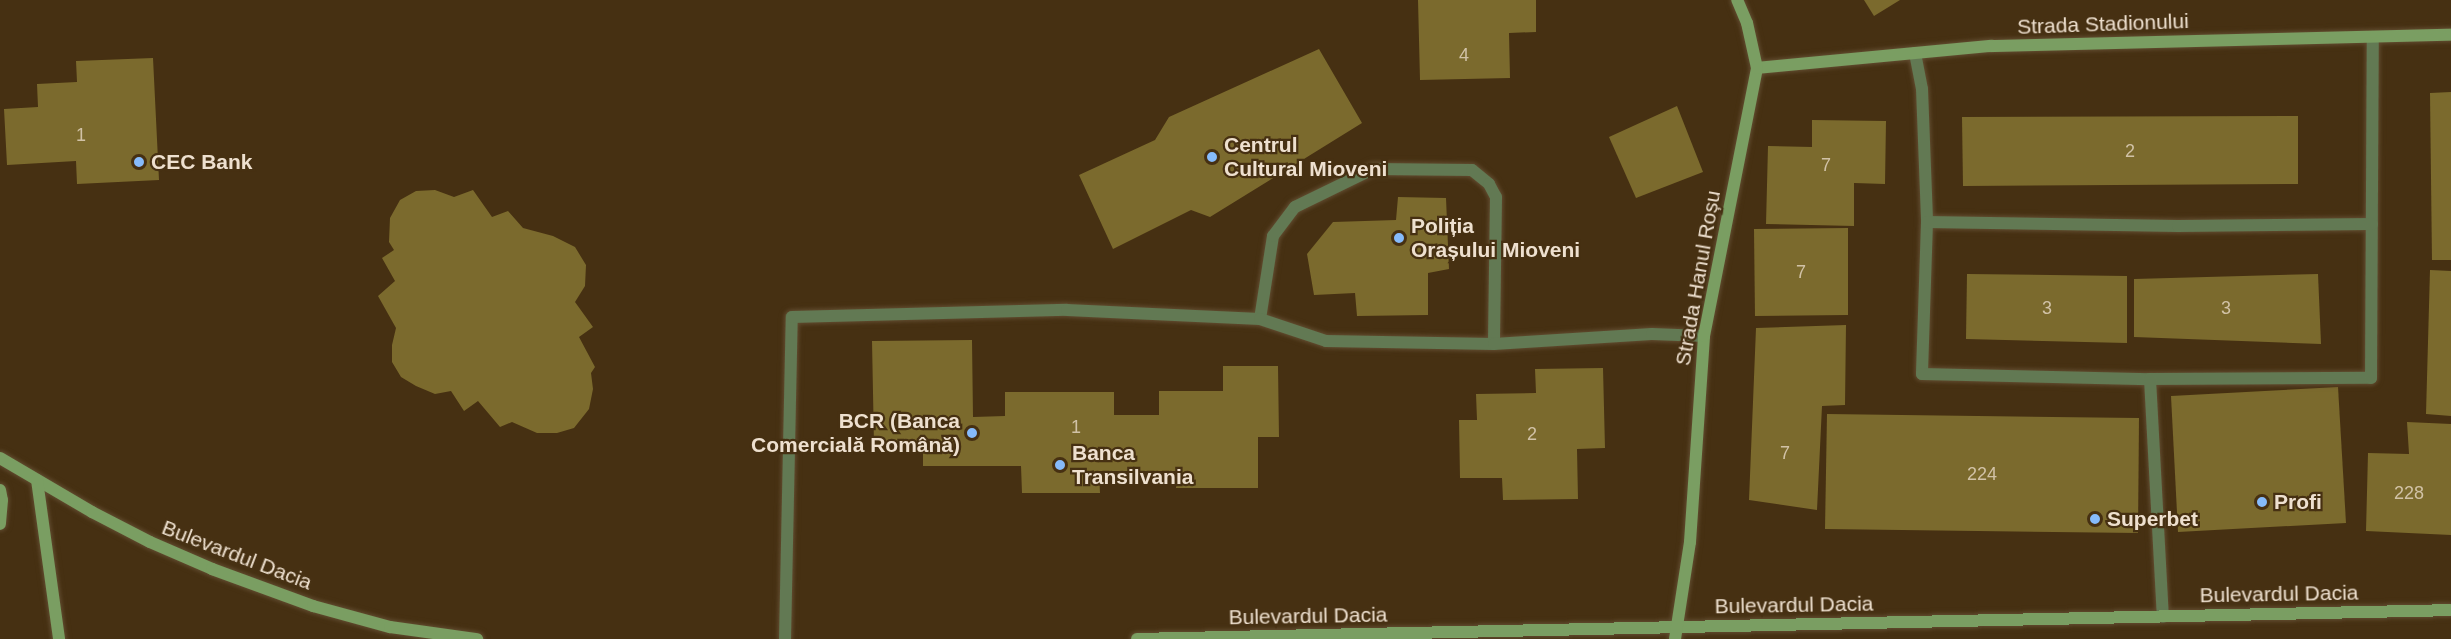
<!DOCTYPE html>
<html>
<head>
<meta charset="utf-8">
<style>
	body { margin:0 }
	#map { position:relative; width:2451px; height:639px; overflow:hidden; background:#463012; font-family:Arial,sans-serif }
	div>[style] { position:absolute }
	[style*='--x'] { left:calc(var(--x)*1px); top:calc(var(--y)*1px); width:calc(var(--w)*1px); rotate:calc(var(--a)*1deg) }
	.building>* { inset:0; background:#7b6a2d }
	.roads { filter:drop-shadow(0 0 2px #614c30) drop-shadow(0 0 2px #614c30) }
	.street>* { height:12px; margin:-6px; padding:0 6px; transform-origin:6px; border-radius:6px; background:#627953 }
	.secondary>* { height:12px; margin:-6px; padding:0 6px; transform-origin:6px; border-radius:6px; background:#7a9e62 }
	.dots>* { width:16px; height:16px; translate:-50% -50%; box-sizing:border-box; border:3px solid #463012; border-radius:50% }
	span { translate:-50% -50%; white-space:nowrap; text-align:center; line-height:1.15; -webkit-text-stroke:4.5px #463012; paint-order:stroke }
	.number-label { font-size:18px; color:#d1c2a6 }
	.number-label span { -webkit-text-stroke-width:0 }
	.street-label { font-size:21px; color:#eee0cf }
	.poi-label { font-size:21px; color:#eee0cf; font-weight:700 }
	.left { translate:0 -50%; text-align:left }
	.right { translate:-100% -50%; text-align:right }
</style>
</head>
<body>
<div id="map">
	<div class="building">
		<i style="clip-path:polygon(1418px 0,1536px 0,1536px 32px,1509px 33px,1510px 78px,1420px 80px)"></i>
		<i style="clip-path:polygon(1864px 0,1900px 0,1874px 16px)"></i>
		<i style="clip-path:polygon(1319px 49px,1362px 123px,1210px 217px,1191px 210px,1113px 249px,1079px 175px,1155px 140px,1169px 117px)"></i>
		<i style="clip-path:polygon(153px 58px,159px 180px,77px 184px,76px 161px,7px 165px,4px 109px,38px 107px,37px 84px,77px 82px,76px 61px)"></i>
		<i style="clip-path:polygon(2451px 92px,2451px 260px,2432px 260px,2430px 93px)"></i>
		<i style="clip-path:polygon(1677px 106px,1703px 172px,1636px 198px,1609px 137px)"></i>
		<i style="clip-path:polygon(2298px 116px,2298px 184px,1963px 186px,1962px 117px)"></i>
		<i style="clip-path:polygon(1812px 120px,1886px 121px,1885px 184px,1854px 183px,1854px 226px,1766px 224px,1768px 146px,1812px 147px)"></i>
		<i style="clip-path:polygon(435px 190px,454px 197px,473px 190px,492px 217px,508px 211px,523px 228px,553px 236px,575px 247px,586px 265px,585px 286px,575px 302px,593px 327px,579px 337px,595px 367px,591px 373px,593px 389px,589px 409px,574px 428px,557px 433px,537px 433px,512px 422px,500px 427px,478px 401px,464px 411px,451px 391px,435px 394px,416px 386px,401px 377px,392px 362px,392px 345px,396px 328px,378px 296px,395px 281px,382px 258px,394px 250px,389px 242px,390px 218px,400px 200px,416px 191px)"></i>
		<i style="clip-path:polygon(1398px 197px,1446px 198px,1449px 269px,1428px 273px,1428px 315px,1357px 316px,1355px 293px,1314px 295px,1307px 254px,1333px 222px,1396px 220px)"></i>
		<i style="clip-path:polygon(1848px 228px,1848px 315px,1755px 316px,1754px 229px)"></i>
		<i style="clip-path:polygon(2430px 270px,2451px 271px,2451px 416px,2426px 414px)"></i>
		<i style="clip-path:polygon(1967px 274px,2127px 276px,2127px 343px,1966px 339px)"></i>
		<i style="clip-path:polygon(2318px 274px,2321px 344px,2134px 337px,2134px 279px)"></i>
		<i style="clip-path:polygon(1846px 325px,1845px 405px,1822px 406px,1817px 510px,1749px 500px,1756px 328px)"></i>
		<i style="clip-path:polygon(972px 340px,973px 417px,1005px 416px,1005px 392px,1114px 392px,1114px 415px,1159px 415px,1159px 391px,1223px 391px,1223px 366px,1278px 366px,1279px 437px,1258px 437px,1258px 488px,1176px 488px,1176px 471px,1099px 471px,1100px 493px,1022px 493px,1021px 466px,923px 466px,923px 445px,874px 445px,872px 341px)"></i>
		<i style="clip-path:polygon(1603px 368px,1605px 448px,1577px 449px,1578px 499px,1503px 500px,1502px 478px,1460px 478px,1459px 420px,1477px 420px,1476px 394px,1536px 393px,1535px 369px)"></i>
		<i style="clip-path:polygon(2338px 387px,2346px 523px,2178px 532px,2171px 396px)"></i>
		<i style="clip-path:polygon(1827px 414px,2139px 418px,2138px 533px,1825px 529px)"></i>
		<i style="clip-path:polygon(2407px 422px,2451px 424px,2451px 535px,2366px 531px,2368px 453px,2409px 454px)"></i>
	</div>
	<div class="roads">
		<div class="street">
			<i style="--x:1915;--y:53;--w:37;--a:79"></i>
			<i style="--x:1922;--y:89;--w:133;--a:87.8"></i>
			<i style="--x:1927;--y:222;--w:152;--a:91.9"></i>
			<i style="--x:1922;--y:374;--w:228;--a:1.3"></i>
			<i style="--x:2150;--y:379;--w:221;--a:-0.3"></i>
			<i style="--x:2371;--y:378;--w:341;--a:-89.7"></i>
			<i style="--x:1927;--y:222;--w:251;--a:0.9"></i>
			<i style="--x:2178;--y:226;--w:194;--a:-0.6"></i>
			<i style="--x:1260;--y:319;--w:84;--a:-81.1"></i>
			<i style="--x:1273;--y:236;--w:36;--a:-53"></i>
			<i style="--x:1295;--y:207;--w:87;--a:-26"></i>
			<i style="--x:1373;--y:169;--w:99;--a:0.6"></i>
			<i style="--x:1472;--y:170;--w:22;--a:39"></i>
			<i style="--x:1489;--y:184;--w:15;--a:62"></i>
			<i style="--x:1496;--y:197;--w:147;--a:90.8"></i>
			<i style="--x:2150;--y:379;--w:238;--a:86.9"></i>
			<i style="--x:785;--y:639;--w:322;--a:-88.8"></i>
			<i style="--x:792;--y:317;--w:275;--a:-1.5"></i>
			<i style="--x:1067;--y:310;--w:193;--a:2.7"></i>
			<i style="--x:1260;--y:319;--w:70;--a:18.4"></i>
			<i style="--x:1326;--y:341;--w:168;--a:1"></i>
			<i style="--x:1494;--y:344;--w:158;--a:-3.6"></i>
			<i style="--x:1652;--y:334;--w:52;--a:2.2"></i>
		</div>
		<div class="secondary">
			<i style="--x:1757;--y:68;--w:235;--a:-5.4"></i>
			<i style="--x:1991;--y:46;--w:460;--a:-1.4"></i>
			<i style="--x:0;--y:458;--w:107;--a:30.4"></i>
			<i style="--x:92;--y:512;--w:65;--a:27.3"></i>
			<i style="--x:150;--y:542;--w:68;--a:23.5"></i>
			<i style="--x:212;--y:569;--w:108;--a:20.1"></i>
			<i style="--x:313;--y:606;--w:80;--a:15.3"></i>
			<i style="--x:390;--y:627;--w:88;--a:7.9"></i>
			<i style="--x:37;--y:480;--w:161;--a:82.1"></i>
			<i style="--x:0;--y:490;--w:10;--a:79"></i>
			<i style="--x:2;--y:500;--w:24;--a:95"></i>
			<i style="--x:1137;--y:639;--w:1314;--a:-1.26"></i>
			<i style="--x:1675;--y:639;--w:98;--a:-81.2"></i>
			<i style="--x:1690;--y:542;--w:206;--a:-86.1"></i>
			<i style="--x:1704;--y:336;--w:273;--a:-78.8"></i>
			<i style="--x:1757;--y:68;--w:46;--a:-102.5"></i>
			<i style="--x:1747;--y:23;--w:25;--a:-113"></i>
		</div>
	</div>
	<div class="dots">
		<i style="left:1212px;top:157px;background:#86bbfb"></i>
		<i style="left:139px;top:162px;background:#86bbfb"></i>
		<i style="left:1399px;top:238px;background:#86bbfb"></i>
		<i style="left:972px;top:433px;background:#86bbfb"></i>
		<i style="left:1060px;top:465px;background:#86bbfb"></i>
		<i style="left:2262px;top:502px;background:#86bbfb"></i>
		<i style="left:2095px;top:519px;background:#86bbfb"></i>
	</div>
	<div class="number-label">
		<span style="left:1464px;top:55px">4</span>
		<span style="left:81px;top:135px">1</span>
		<span style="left:2130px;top:151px">2</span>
		<span style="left:1826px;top:165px">7</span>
		<span style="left:1801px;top:272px">7</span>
		<span style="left:2047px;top:308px">3</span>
		<span style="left:2226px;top:308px">3</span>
		<span style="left:1076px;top:427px">1</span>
		<span style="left:1532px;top:434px">2</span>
		<span style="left:1785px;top:453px">7</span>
		<span style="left:1982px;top:474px">224</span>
		<span style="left:2409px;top:493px">228</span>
	</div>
	<div class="street-label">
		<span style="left:2103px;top:24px;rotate:-2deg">Strada Stadionului</span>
		<span style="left:1698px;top:278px;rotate:-80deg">Strada Hanul Roșu</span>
		<span style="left:237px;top:555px;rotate:21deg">Bulevardul Dacia</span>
		<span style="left:2279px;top:594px;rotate:-1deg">Bulevardul Dacia</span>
		<span style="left:1794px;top:605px;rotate:-1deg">Bulevardul Dacia</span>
		<span style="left:1308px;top:616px;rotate:-1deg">Bulevardul Dacia</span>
	</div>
	<div class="poi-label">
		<span class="left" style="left:1224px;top:157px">Centrul<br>Cultural Mioveni</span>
		<span class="left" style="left:151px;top:162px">CEC Bank</span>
		<span class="left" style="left:1411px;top:238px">Poliția<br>Orașului Mioveni</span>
		<span class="right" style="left:960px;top:433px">BCR (Banca<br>Comercială Română)</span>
		<span class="left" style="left:1072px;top:465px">Banca<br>Transilvania</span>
		<span class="left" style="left:2274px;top:502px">Profi</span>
		<span class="left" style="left:2107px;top:519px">Superbet</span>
	</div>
</div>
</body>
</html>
